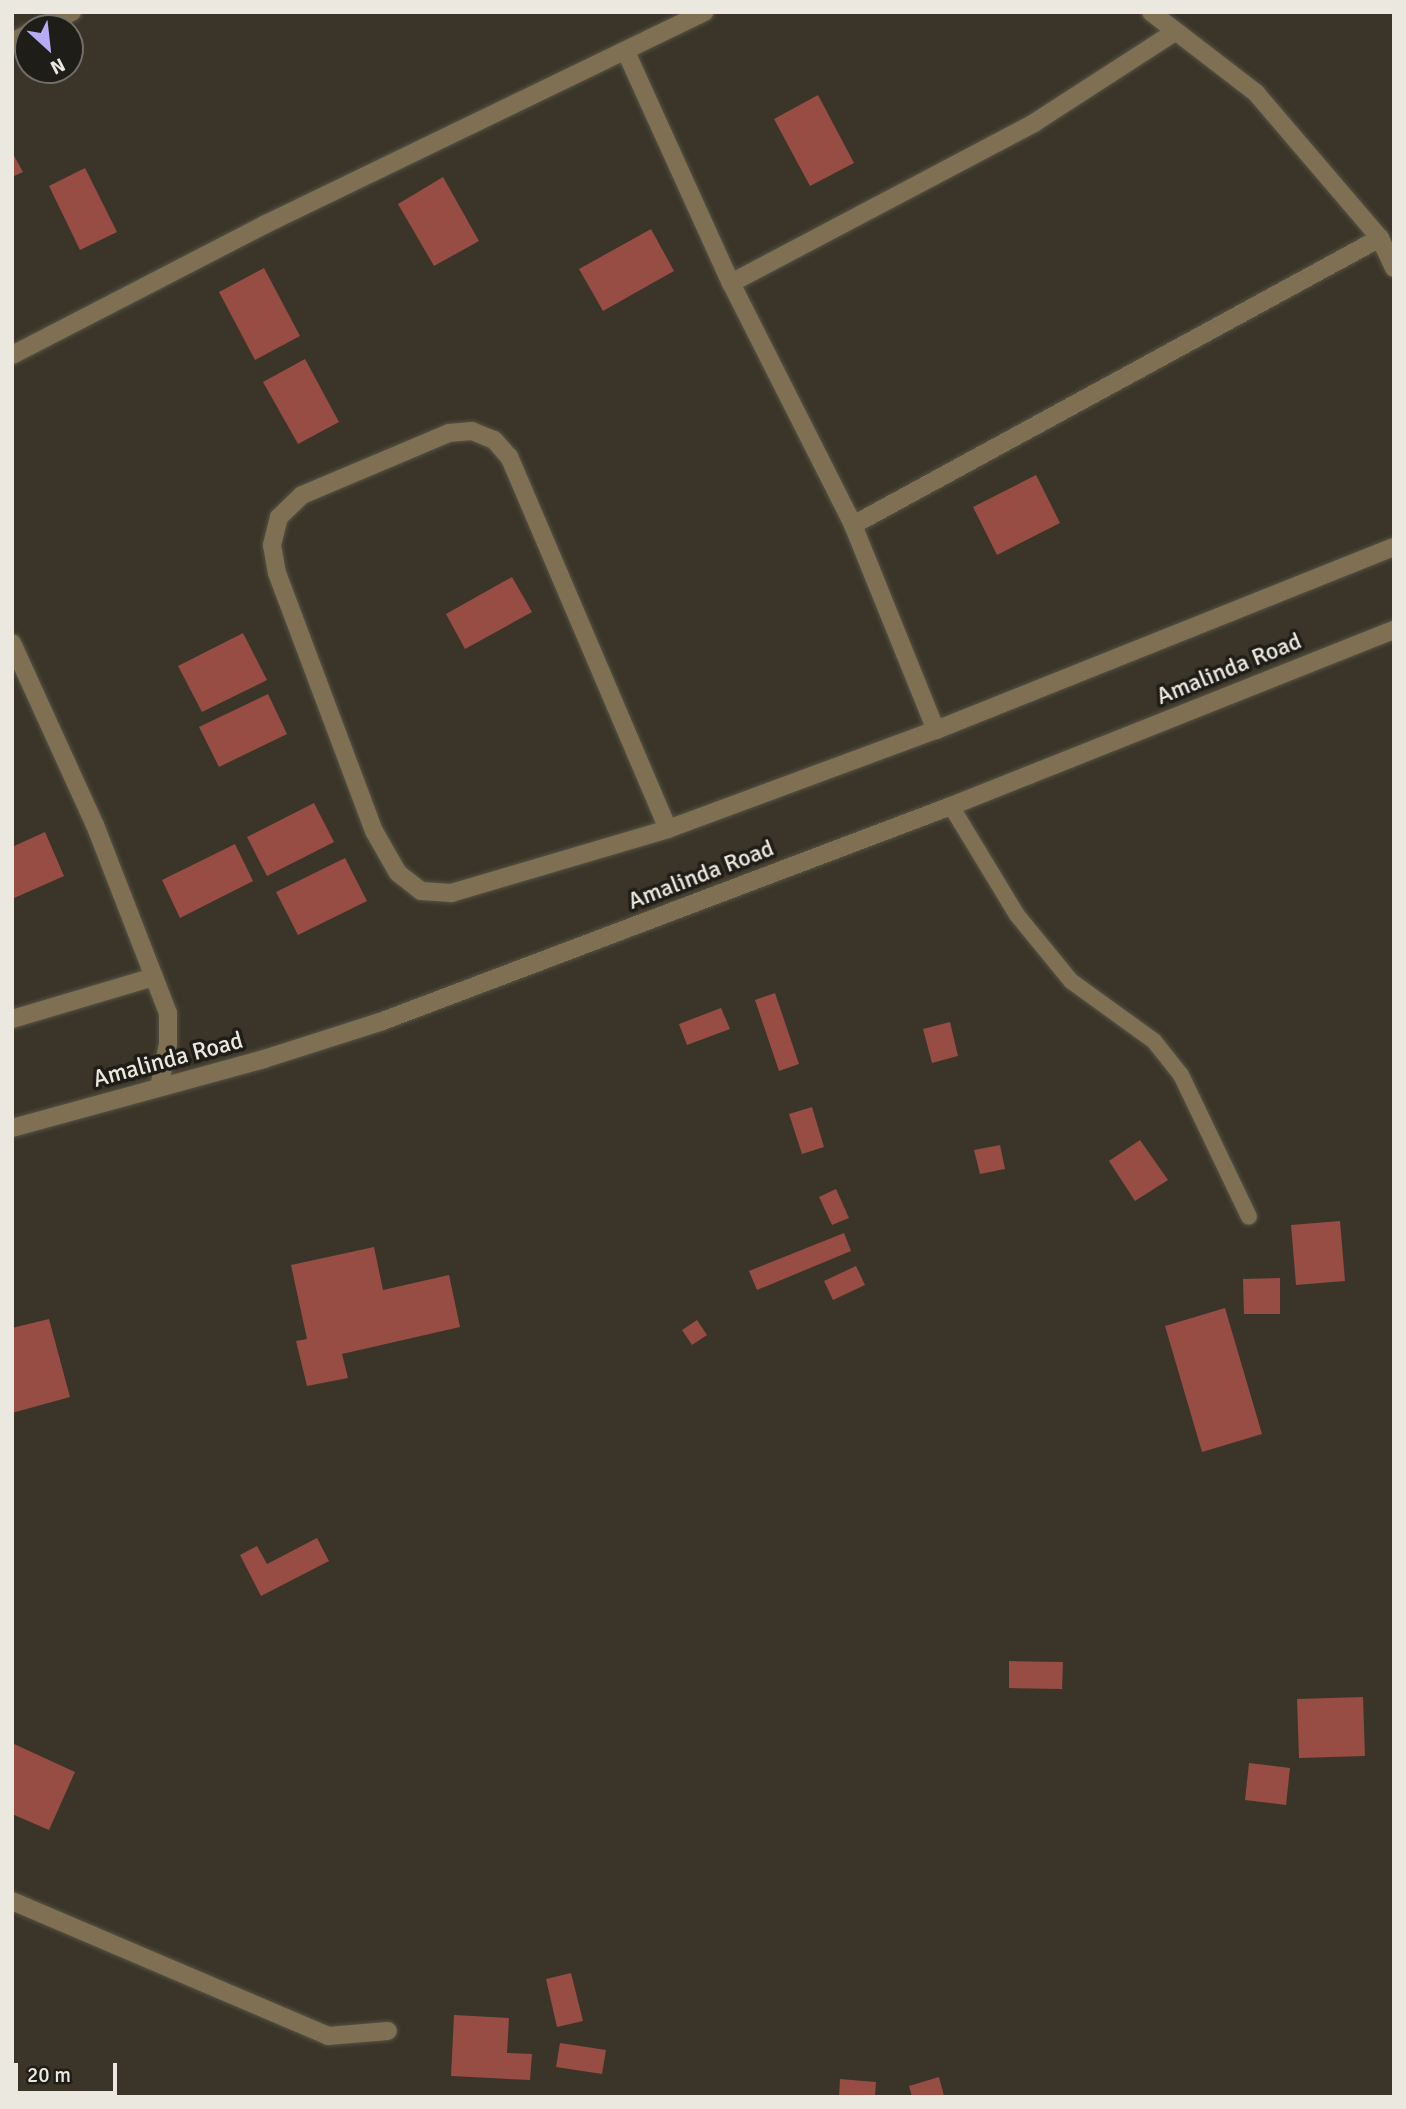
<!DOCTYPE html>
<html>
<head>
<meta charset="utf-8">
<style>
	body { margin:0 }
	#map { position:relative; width:1406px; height:2109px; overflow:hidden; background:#3a3528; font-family:Signika,sans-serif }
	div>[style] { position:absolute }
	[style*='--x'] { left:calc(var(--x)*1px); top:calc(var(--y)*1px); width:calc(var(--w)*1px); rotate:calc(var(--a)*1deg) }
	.building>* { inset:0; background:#974c44 }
	.roads { filter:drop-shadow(0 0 2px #565245) drop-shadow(0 0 2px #565245) }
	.service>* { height:16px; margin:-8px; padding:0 8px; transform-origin:8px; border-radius:8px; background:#7f7053 }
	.minor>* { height:18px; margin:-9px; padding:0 9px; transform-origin:9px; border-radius:9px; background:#7f7053 }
	.tertiary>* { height:18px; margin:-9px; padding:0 9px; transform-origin:9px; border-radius:9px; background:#7f7053 }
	span { translate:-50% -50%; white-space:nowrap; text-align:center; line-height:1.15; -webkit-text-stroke:7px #1f1d17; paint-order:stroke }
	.street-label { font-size:24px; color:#ebe8df }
	.frame { position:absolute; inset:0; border:14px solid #ebe8df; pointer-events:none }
	.north { position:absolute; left:14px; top:14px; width:70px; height:70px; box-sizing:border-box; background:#1f1d17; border:2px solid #716e67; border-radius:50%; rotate:153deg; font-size:19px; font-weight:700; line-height:28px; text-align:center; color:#ebe8df }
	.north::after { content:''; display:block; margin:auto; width:24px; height:32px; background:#b7abf7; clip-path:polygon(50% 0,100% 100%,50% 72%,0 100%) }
	.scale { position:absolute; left:14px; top:2063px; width:103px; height:32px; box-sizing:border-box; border:4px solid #ebe8df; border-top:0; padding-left:9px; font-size:21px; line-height:24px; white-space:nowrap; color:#ebe8df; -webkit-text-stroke:5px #1f1d17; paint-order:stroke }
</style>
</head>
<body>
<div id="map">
	<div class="building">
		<i style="clip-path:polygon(818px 95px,854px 163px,810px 186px,774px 119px)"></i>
		<i style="clip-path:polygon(12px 152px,23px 172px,12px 177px)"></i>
		<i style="clip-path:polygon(85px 168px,117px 232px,80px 250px,49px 186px)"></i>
		<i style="clip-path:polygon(443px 177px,479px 241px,434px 266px,398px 204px)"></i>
		<i style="clip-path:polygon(651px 229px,674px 271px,603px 311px,579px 269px)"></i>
		<i style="clip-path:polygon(264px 268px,300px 336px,255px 360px,219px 292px)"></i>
		<i style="clip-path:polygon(305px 359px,339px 422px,298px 444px,263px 382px)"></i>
		<i style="clip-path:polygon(1036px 475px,1060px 523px,997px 555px,973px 507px)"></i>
		<i style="clip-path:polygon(512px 577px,532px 612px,465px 649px,446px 614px)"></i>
		<i style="clip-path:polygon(243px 633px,267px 680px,202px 712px,178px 666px)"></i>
		<i style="clip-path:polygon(268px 694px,287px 734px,219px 767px,199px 727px)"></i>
		<i style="clip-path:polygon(314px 803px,334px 842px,267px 876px,247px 837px)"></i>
		<i style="clip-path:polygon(45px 832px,64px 876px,12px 899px,12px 847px)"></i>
		<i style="clip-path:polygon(235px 844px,253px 881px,180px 918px,162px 880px)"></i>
		<i style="clip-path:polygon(345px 858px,367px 901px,298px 935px,276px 892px)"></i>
		<i style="clip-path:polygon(775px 993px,799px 1064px,779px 1071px,755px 1000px)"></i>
		<i style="clip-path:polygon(721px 1008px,730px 1029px,687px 1045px,679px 1024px)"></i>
		<i style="clip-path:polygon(950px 1022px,958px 1056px,932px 1063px,923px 1029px)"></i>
		<i style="clip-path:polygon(812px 1107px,824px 1147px,802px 1154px,789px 1114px)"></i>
		<i style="clip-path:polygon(1140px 1140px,1168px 1180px,1135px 1201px,1109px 1161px)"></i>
		<i style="clip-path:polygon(1000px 1145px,1005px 1169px,980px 1174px,974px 1150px)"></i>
		<i style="clip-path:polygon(836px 1189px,849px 1218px,832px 1225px,819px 1197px)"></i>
		<i style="clip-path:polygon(1340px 1221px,1345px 1281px,1296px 1285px,1291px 1225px)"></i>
		<i style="clip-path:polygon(844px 1233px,851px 1251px,757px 1290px,749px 1271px)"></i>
		<i style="clip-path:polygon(374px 1247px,383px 1290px,449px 1275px,460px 1327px,342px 1354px,348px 1378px,307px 1386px,296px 1341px,307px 1339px,291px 1265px)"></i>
		<i style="clip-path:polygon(856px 1266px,865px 1285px,833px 1300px,824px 1281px)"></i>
		<i style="clip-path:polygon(1280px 1278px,1280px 1314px,1244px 1314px,1243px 1279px)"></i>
		<i style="clip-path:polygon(1225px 1308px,1262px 1434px,1202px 1452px,1165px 1326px)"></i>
		<i style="clip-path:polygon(49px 1319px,70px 1397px,12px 1413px,12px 1328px)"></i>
		<i style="clip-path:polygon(697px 1320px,707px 1335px,692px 1345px,682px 1330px)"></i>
		<i style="clip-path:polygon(317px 1538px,329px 1561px,261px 1596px,240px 1555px,257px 1546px,267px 1564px)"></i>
		<i style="clip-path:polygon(1009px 1661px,1063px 1662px,1062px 1689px,1009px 1688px)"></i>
		<i style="clip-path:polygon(1363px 1697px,1365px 1756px,1299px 1758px,1297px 1699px)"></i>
		<i style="clip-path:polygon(14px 1744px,75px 1772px,49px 1830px,12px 1814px)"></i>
		<i style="clip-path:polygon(1249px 1763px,1290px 1768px,1286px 1805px,1245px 1800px)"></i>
		<i style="clip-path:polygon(571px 1973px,583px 2021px,557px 2027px,546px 1979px)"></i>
		<i style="clip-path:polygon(454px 2015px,509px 2018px,507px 2053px,532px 2054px,530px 2080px,451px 2076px)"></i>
		<i style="clip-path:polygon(560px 2043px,606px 2050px,602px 2074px,556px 2067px)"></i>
		<i style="clip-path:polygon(939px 2077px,944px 2096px,912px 2097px,909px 2086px)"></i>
		<i style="clip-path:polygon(840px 2079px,876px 2082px,875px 2097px,839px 2097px)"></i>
	</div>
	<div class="roads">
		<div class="service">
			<i style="--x:951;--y:806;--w:127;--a:58.8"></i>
			<i style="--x:1017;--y:915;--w:85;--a:50.7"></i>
			<i style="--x:1071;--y:981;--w:102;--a:35.9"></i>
			<i style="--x:1154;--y:1041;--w:43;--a:51.5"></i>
			<i style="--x:1181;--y:1075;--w:157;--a:64.4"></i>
		</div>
		<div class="minor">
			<i style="--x:1151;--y:12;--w:133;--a:37.6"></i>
			<i style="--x:1256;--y:93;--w:191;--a:49.5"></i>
			<i style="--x:1380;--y:238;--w:33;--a:65"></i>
			<i style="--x:40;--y:28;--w:36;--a:-27"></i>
			<i style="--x:12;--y:42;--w:18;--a:-27"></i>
			<i style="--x:626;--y:52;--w:254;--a:65.6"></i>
			<i style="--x:731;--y:283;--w:271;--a:63.2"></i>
			<i style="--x:853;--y:525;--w:221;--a:68"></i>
			<i style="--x:731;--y:283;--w:343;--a:-27.8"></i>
			<i style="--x:1034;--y:123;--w:166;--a:-32.9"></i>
			<i style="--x:12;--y:355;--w:286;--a:-27.3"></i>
			<i style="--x:266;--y:224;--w:487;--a:-25.8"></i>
			<i style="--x:853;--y:525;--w:600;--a:-28.57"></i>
			<i style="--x:12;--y:643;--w:200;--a:65.5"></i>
			<i style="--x:95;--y:825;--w:202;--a:68.8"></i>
			<i style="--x:168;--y:1013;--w:31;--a:90"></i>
			<i style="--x:168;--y:1044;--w:44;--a:101.8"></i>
			<i style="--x:668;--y:829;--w:405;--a:-113.1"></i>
			<i style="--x:509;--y:457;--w:23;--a:-131"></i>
			<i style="--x:494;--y:440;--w:24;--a:-158"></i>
			<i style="--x:472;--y:431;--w:23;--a:175"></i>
			<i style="--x:449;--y:433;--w:160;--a:157.1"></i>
			<i style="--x:302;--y:495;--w:32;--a:136"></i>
			<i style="--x:279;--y:517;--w:29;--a:104"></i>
			<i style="--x:272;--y:545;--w:28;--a:80"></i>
			<i style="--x:277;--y:573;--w:276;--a:69.4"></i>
			<i style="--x:374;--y:831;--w:48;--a:60.3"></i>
			<i style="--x:398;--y:873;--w:29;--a:38"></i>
			<i style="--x:421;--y:891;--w:30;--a:4"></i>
			<i style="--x:451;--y:893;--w:226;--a:-16.4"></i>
			<i style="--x:668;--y:829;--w:286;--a:-20.3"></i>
			<i style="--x:936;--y:730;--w:493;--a:-21.8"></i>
			<i style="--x:12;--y:1019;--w:148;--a:-16.5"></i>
			<i style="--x:12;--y:1901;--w:344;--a:23.1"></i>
			<i style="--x:328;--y:2036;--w:60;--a:-4.8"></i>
		</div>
		<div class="tertiary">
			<i style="--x:12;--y:1128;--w:261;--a:-15.3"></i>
			<i style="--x:264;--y:1059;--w:122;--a:-17.7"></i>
			<i style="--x:380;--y:1022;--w:610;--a:-20.72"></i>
			<i style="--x:951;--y:806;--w:477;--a:-21.7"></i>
		</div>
	</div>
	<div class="street-label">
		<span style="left:1229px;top:669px;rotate:-22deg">Amalinda Road</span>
		<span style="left:701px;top:875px;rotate:-21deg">Amalinda Road</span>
		<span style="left:168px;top:1060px;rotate:-15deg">Amalinda Road</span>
	</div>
	<div class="frame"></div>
	<div class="north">N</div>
	<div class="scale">20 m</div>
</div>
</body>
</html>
